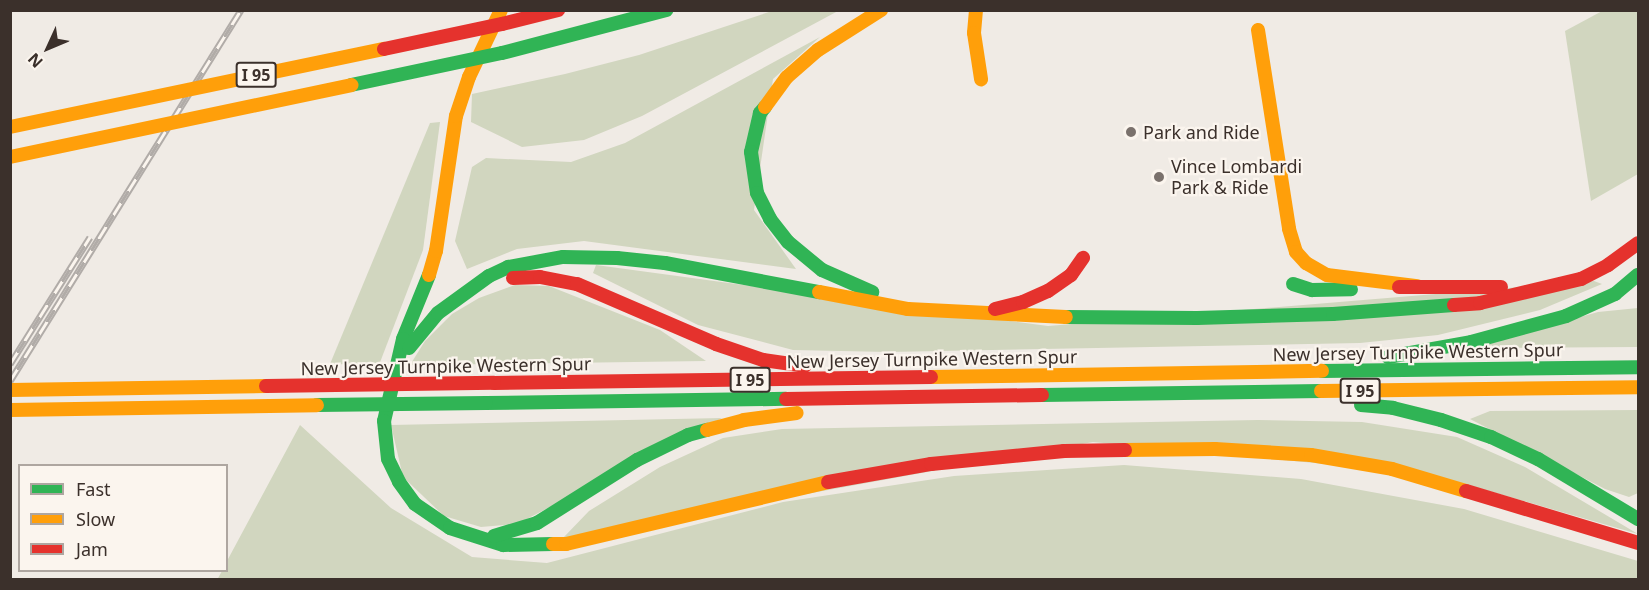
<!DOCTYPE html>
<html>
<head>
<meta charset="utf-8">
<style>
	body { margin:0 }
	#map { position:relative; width:1649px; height:590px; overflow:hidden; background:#f0ebe5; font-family:"Noto Sans",sans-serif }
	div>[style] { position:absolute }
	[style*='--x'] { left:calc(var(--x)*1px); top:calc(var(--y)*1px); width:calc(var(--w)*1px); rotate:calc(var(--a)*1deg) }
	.green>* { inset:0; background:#d1d6bf }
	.fast>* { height:14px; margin:-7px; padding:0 7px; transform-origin:7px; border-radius:7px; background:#30b455 }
	.slow>* { height:14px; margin:-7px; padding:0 7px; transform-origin:7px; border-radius:7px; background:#ff9f0a }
	.jam>* { height:14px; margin:-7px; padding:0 7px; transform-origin:7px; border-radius:7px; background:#e5322d }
	.rail>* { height:7px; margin-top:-3.5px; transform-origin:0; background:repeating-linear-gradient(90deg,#fbf5ee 0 14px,#b1aca8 0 28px); box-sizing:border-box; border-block:2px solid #b1aca8 }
	.fast-bridge>* { height:14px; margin:-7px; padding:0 7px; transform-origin:7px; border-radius:7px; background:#30b455 }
	.slow-bridge>* { height:14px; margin:-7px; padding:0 7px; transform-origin:7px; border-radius:7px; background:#ff9f0a }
	.jam-bridge>* { height:14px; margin:-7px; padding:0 7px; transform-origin:7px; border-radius:7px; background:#e5322d }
	.dots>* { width:16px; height:16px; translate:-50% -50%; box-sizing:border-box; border:3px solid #fbf5ee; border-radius:50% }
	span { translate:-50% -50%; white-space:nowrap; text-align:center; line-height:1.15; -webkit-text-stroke:4.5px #fbf5ee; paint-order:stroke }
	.shield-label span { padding:2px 4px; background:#fbf5ee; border:2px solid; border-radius:4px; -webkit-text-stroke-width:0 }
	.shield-label { font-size:16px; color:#3b302b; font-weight:700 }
	.poi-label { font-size:18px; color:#3b302b }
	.left { translate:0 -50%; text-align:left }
	.street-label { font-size:18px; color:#3b302b }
	.frame { position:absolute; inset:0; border:12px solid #3b302b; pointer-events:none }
	.legend { position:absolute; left:18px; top:464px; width:210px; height:108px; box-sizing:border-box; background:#fbf5ee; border:2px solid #aea6a0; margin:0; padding:8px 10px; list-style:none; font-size:18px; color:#3b302b }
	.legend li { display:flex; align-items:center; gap:12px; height:30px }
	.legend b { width:30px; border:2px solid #aea6a0 }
	.north { position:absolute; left:18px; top:18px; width:60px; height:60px; -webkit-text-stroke:4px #fbf5ee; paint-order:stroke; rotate:226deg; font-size:16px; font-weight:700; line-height:24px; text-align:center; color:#3b302b }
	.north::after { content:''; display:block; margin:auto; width:21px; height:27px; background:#3b302b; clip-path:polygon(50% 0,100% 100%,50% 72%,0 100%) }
</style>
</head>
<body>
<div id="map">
	<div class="green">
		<i style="clip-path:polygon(1604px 10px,1638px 11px,1638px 174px,1591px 201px,1565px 31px)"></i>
		<i style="clip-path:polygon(772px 11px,838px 11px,642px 116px,584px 140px,522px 147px,471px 122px,472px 94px,565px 74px,639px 55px)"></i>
		<i style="clip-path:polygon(820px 37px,773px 79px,754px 210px,796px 269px,584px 241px,517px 249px,467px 269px,455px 241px,472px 167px,486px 158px,571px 162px,625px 143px)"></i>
		<i style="clip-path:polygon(440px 122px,423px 250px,379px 365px,330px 364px,430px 123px)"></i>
		<i style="clip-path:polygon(596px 265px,1048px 326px,1594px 281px,1602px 284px,1540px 310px,1438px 335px,1360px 343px,888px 352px,793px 350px,698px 325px,593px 273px)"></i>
		<i style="clip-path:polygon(515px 285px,549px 286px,660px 330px,706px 361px,410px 365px,425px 341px,452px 314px,479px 298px)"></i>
		<i style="clip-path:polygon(1638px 308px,1638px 347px,1469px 348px,1598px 312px)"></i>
		<i style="clip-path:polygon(1638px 410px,1638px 493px,1629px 497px,1605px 489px,1470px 419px,1490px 411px)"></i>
		<i style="clip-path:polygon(722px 418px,517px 524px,481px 527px,444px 516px,403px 477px,391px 425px)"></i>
		<i style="clip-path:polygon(1258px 420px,1362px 422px,1457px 437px,1525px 467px,1638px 534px,1430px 474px,1093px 442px,563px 538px,589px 511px,660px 467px,723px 438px,782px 429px)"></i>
		<i style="clip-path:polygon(300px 425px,391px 508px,472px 557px,547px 563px,783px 502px,954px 476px,1124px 465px,1301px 479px,1464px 509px,1638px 561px,1638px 580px,217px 580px,222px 571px,226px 570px,227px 561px)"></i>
	</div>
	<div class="fast">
		<i style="--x:502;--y:53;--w:170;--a:-14.7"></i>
		<i style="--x:765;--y:107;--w:8;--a:130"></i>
		<i style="--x:760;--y:113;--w:40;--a:103"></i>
		<i style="--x:751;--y:152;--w:41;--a:81.7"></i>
		<i style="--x:757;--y:193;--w:29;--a:63"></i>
		<i style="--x:770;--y:219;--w:29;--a:52"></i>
		<i style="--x:788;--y:242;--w:44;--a:39.5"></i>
		<i style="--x:822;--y:270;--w:55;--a:23.7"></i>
		<i style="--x:429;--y:275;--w:69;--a:112.1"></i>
		<i style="--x:403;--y:339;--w:84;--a:103"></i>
		<i style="--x:384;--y:421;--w:38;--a:84"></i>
		<i style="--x:388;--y:459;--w:25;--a:64"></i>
		<i style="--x:399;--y:482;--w:27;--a:54"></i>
		<i style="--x:415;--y:504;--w:42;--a:34.4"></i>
		<i style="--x:450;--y:528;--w:56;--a:17.8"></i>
		<i style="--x:503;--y:545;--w:50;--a:-1.1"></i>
		<i style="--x:1293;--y:284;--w:20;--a:18"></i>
		<i style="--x:1312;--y:290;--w:39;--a:-1"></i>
		<i style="--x:1066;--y:317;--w:131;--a:0.4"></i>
		<i style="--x:1197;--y:318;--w:136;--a:-1.7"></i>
		<i style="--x:1333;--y:314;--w:121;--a:-4.3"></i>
		<i style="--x:409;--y:348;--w:45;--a:-50.4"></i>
		<i style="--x:438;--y:313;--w:63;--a:-36"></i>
		<i style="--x:489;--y:276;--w:21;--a:-25"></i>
		<i style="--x:508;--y:267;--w:56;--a:-10.3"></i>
		<i style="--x:563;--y:257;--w:54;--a:1.1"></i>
		<i style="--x:617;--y:258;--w:48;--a:5.9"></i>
		<i style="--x:665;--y:263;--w:157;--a:10.7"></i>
		<i style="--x:1388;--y:357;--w:84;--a:-10.2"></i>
		<i style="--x:1471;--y:342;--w:98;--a:-15.3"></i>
		<i style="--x:1566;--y:316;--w:54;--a:-24.2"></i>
		<i style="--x:1615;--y:294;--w:30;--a:-40"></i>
		<i style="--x:1322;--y:371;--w:316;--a:-0.7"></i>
		<i style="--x:1042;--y:395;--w:279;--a:-0.8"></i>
		<i style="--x:486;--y:403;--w:300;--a:-0.8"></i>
		<i style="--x:1361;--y:405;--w:32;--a:5"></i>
		<i style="--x:1393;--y:408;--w:49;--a:14"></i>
		<i style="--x:1441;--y:420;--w:53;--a:18.8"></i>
		<i style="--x:1491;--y:437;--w:52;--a:25.1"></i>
		<i style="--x:1538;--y:459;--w:117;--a:31"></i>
		<i style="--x:494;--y:536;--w:45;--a:-16.8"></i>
		<i style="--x:537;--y:523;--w:118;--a:-32.2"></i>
		<i style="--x:637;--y:460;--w:57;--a:-26.1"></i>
		<i style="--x:688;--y:435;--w:20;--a:-15"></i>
	</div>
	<div class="slow">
		<i style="--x:976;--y:10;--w:23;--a:95"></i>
		<i style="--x:974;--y:33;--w:47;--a:81.3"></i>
		<i style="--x:1258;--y:30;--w:201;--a:81.1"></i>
		<i style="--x:1289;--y:229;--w:24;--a:73"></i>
		<i style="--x:1296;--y:252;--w:15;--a:48"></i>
		<i style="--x:1306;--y:263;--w:24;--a:30"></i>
		<i style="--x:1327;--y:275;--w:91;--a:7"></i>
		<i style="--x:765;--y:107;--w:37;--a:-54"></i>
		<i style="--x:787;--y:77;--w:41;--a:-41.1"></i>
		<i style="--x:818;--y:50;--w:75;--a:-32.4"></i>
		<i style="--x:429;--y:275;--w:25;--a:-74"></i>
		<i style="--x:436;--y:251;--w:136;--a:-81.6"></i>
		<i style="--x:456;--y:116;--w:41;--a:-71.6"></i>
		<i style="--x:469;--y:77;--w:74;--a:-64.5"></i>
		<i style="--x:819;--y:292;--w:91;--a:10.8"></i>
		<i style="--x:908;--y:309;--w:158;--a:2.9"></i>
		<i style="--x:931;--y:377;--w:391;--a:-0.9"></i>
		<i style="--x:1321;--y:391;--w:317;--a:-0.7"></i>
		<i style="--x:707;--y:430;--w:38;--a:-15"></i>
		<i style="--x:744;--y:420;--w:53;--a:-7.5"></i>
		<i style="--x:1125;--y:450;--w:90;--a:-0.6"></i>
		<i style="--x:1215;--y:449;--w:96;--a:3.6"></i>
		<i style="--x:1311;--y:455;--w:82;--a:9.8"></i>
		<i style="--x:1392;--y:469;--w:77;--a:16.6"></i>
		<i style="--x:553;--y:544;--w:13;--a:0"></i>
		<i style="--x:566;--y:544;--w:269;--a:-13.3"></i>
	</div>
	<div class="jam">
		<i style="--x:502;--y:24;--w:58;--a:-14"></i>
		<i style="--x:513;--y:278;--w:27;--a:-2"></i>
		<i style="--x:540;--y:277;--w:38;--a:11"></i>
		<i style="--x:577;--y:284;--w:151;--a:23.3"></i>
		<i style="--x:716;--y:344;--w:50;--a:18.8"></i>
		<i style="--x:763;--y:360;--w:42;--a:8.1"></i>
		<i style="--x:1399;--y:287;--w:102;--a:0"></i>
		<i style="--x:1454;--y:305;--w:26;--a:-4"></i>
		<i style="--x:1480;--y:303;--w:104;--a:-13.4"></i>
		<i style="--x:1581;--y:279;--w:30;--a:-27"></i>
		<i style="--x:1608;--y:265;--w:37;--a:-36"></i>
		<i style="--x:995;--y:309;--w:29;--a:-14"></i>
		<i style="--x:1023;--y:302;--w:27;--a:-24"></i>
		<i style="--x:1048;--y:291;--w:28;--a:-35"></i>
		<i style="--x:1071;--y:275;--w:21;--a:-55"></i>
		<i style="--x:494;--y:383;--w:437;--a:-0.8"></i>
		<i style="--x:786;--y:399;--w:256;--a:-0.9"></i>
		<i style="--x:828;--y:482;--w:105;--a:-9.9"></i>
		<i style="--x:931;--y:464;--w:134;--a:-5.6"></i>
		<i style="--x:1064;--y:451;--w:61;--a:-0.9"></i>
		<i style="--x:1466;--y:491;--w:180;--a:16.8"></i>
	</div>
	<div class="rail">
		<i style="--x:10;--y:364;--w:150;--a:-57.8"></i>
		<i style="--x:10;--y:381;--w:437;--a:-58.1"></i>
	</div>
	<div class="fast-bridge">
		<i style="--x:351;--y:85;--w:154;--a:-12"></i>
		<i style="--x:317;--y:405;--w:169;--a:-0.7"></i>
	</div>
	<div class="slow-bridge">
		<i style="--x:10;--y:127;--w:382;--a:-11.8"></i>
		<i style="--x:10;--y:157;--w:349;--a:-11.9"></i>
		<i style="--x:10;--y:390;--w:256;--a:-0.9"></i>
		<i style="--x:10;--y:410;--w:307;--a:-0.9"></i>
	</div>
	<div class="jam-bridge">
		<i style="--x:384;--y:49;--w:121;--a:-12"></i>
		<i style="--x:266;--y:386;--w:228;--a:-0.8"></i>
	</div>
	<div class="dots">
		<i style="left:1131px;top:132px;background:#7a716c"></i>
		<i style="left:1159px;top:177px;background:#7a716c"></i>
	</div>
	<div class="shield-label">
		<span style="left:256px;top:75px">I 95</span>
		<span style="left:750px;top:380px">I 95</span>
		<span style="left:1360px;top:391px">I 95</span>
	</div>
	<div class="poi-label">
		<span class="left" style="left:1143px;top:132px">Park and Ride</span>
		<span class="left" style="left:1171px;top:177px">Vince Lombardi<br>Park &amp; Ride</span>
	</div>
	<div class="street-label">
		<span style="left:1418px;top:352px;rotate:-1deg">New Jersey Turnpike Western Spur</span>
		<span style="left:932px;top:359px;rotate:-1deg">New Jersey Turnpike Western Spur</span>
		<span style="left:446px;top:366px;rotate:-1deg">New Jersey Turnpike Western Spur</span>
	</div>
	<div class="frame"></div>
	<ul class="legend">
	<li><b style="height:8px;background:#30b455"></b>Fast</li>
	<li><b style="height:8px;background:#ff9f0a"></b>Slow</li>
	<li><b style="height:8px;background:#e5322d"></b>Jam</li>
	</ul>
	<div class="north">N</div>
</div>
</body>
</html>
